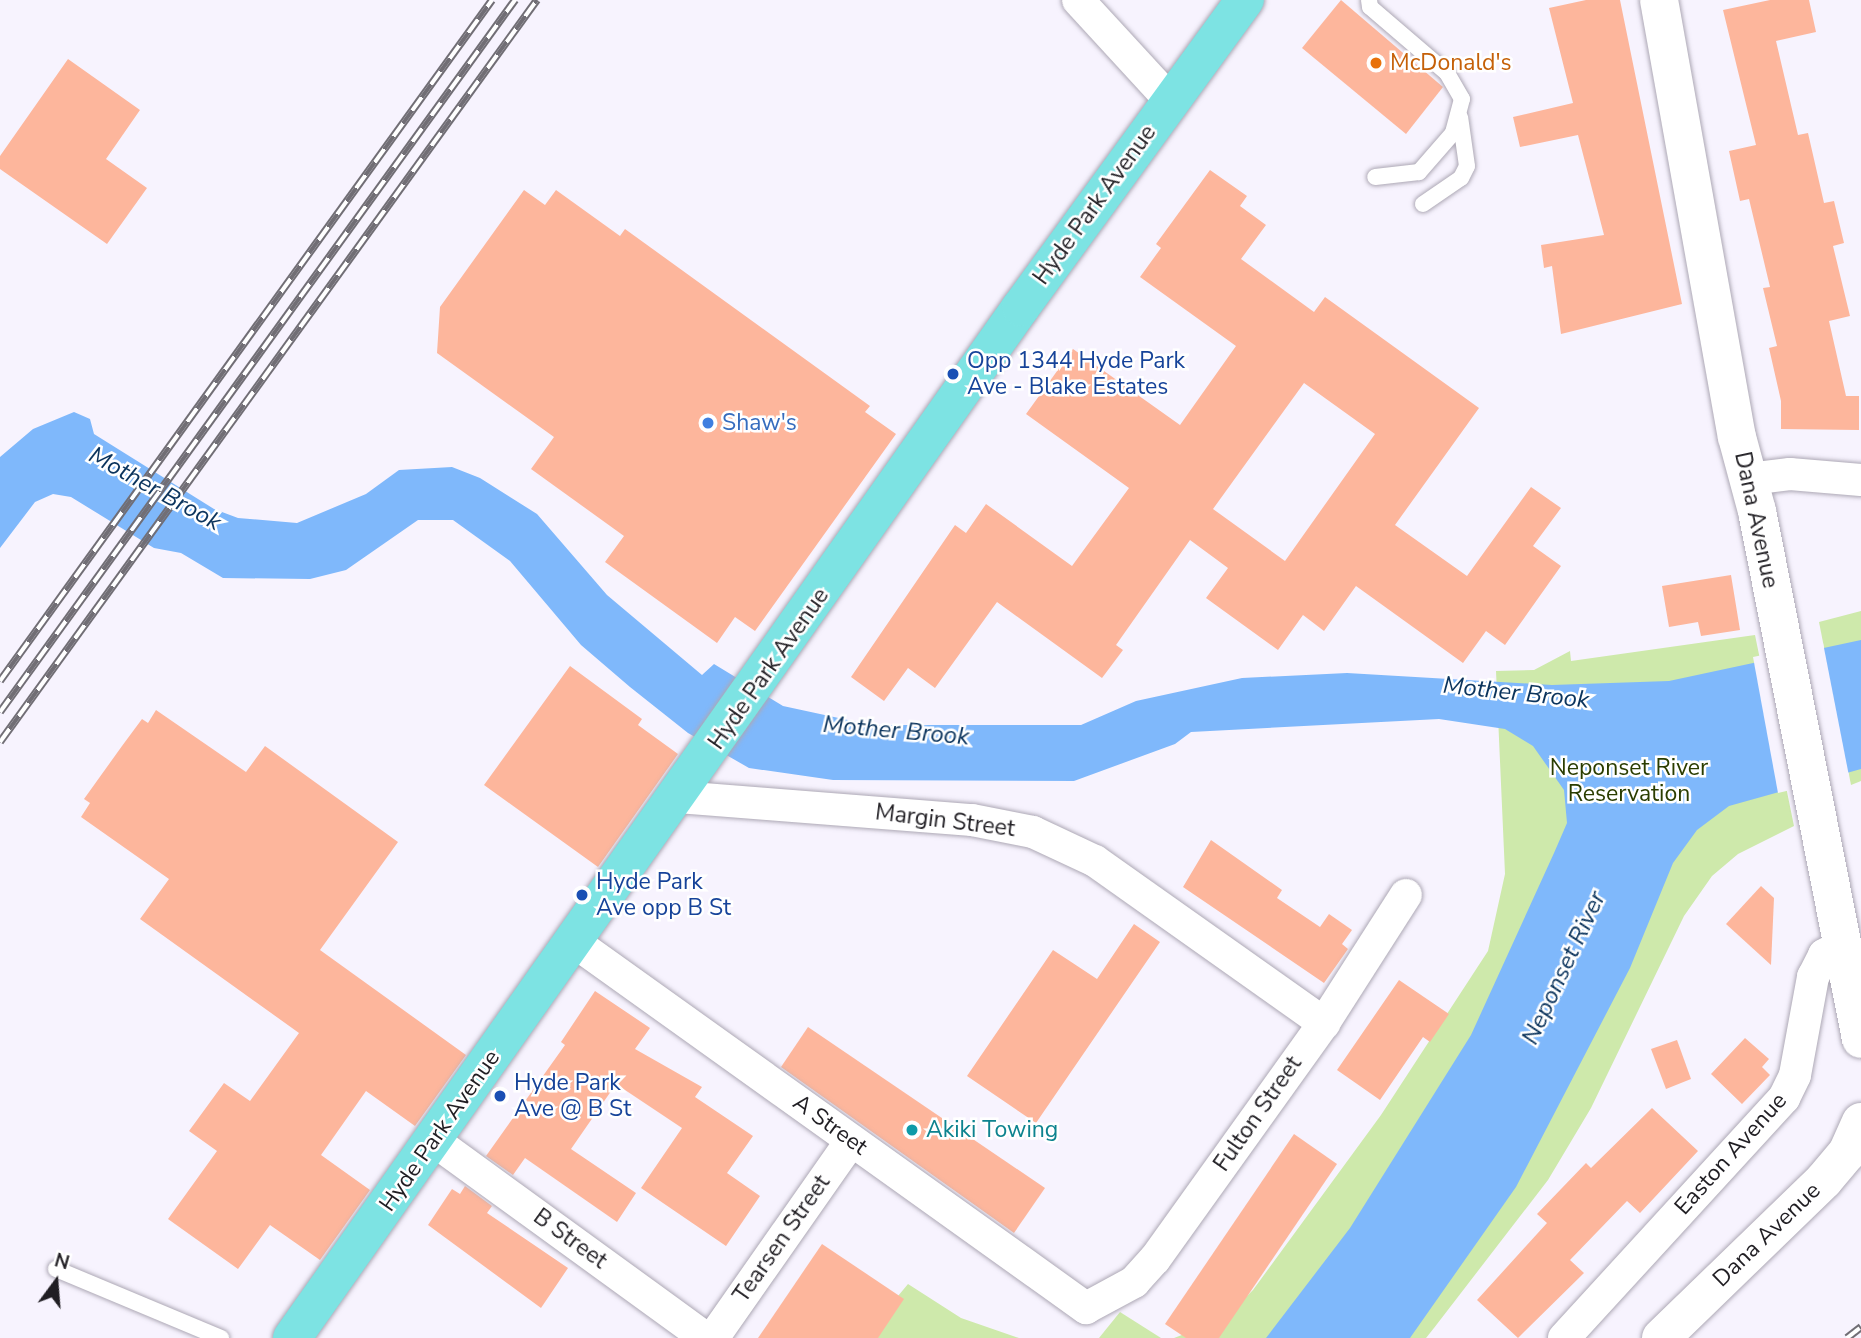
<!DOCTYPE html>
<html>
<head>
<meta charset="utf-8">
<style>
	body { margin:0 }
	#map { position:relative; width:1861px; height:1338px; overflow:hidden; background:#f7f3fe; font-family:"Nunito Sans",sans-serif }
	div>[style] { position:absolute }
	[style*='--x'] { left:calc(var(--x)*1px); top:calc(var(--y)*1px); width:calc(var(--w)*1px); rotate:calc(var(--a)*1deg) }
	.green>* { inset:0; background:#cee9ab }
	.water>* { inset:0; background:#7fb8fb }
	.pier>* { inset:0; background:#f7f3fe }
	.building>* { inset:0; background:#fdb69c }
	.roads { filter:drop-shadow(0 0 2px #ada8b5) drop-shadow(0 0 2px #ada8b5) }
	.service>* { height:16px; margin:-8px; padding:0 8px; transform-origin:8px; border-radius:8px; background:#fff }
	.minor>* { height:32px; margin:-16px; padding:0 16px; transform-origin:16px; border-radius:16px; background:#fff }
	.tertiary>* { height:38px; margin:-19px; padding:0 19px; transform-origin:19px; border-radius:19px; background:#fff }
	.primary>* { height:38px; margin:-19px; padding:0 19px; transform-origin:19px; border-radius:19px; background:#7de3e3 }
	.rail>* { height:8px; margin-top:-4px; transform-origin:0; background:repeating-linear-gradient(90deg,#fff 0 16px,#716e75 0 32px); box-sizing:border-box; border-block:2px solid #716e75 }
	.dots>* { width:19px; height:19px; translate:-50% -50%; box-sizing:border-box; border:4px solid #fff; border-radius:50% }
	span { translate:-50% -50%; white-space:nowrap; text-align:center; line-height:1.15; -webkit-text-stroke:5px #fff; paint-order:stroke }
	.food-label { font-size:23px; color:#c56008 }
	.left { translate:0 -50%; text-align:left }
	.street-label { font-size:23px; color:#201e23 }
	.transit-label { font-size:23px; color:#164399 }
	.shop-label { font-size:23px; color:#366cbe }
	.park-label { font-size:23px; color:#2a3d00 }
	.culture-label { font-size:23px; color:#0d838f }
	.water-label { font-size:24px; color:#0b345d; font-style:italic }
	.north { position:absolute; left:21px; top:1247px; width:70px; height:70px; -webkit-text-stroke:5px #fff; paint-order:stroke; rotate:16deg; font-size:19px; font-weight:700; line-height:28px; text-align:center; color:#201e23 }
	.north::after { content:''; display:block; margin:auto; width:24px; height:32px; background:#201e23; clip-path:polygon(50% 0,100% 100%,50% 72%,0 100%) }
</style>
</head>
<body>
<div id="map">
	<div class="green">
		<i style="clip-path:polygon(1861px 611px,1861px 781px,1851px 785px,1819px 622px)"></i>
		<i style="clip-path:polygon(1755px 635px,1794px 826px,1738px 854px,1712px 876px,1684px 916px,1591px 1108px,1548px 1180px,1434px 1328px,1426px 1338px,1174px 1338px,1224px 1319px,1253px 1290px,1381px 1115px,1488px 951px,1505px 874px,1496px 671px,1534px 670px,1570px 651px,1571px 661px)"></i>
		<i style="clip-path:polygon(908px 1284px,961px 1318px,1019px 1338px,863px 1338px)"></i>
		<i style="clip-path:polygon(1120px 1312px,1161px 1338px,1099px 1338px)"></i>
	</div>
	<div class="water">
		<i style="clip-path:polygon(74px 412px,90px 419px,94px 434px,214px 509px,238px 518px,297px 523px,366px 494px,399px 470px,452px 467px,480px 478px,537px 514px,607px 595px,702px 675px,714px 664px,783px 706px,871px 725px,1081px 725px,1136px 701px,1242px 678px,1347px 673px,1552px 685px,1669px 681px,1861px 640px,1861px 769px,1729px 806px,1697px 830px,1673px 863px,1630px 968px,1516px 1187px,1410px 1338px,1266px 1338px,1350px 1228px,1471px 1035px,1554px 853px,1567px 823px,1564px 790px,1533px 746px,1505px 729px,1439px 719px,1191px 732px,1175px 744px,1074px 781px,833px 780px,749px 768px,688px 733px,630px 687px,581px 645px,510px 561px,453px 520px,418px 520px,346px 570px,310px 579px,223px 578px,181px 553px,154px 548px,71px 497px,53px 494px,35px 502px,0 548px,0 457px,33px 429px)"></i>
	</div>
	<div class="pier">
		<i style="clip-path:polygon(1823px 643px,1849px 776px,1778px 793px,1753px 657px)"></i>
	</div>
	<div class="building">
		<i style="clip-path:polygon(1341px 0,1443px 87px,1406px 134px,1302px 48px)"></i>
		<i style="clip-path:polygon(1586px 0,1620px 0,1682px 304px,1561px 334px,1552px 266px,1544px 268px,1541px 245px,1604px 235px,1578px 135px,1520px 147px,1513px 117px,1573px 103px,1549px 8px)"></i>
		<i style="clip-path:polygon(1770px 0,1809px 0,1816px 32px,1776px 41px,1798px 135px,1808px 133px,1824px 203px,1834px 201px,1844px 243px,1833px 246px,1850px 316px,1829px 321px,1846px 396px,1859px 396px,1859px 430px,1781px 429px,1781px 401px,1769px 348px,1777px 346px,1763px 288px,1770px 287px,1749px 199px,1740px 201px,1729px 151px,1756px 145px,1723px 10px)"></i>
		<i style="clip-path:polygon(68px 59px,140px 110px,106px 159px,147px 188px,107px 244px,0 169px,0 156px)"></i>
		<i style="clip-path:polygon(evenodd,1210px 170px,1247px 196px,1240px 206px,1266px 225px,1241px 259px,1314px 312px,1325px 297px,1479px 408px,1395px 525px,1467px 576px,1531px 487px,1561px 508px,1533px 546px,1561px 566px,1505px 645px,1486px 631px,1463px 663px,1356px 586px,1324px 631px,1303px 615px,1278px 650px,1206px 598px,1228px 568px,1190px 540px,1116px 645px,1123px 650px,1102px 678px,997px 602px,935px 688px,908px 668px,884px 701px,851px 677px,955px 525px,966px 533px,986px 504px,1072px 566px,1129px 488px,1026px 414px,1073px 349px,1180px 425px,1236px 346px,1140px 277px,1161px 248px,1156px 244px,1210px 170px,1304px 383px,1375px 434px,1285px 561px,1213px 509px,1304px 383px)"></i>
		<i style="clip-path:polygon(524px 190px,545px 205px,556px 190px,620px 236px,625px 229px,870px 406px,865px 412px,896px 434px,755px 631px,735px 617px,717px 643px,605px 562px,624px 536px,531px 469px,554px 437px,437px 353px,440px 307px)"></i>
		<i style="clip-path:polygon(1731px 575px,1740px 630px,1701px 636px,1698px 622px,1669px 627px,1662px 586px)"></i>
		<i style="clip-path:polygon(570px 666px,642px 719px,638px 725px,678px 754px,598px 867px,484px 785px)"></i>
		<i style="clip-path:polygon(156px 710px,246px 772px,265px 746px,398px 842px,320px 950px,466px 1055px,415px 1126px,366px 1091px,321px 1155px,370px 1190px,320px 1260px,270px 1225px,238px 1269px,168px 1219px,217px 1151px,189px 1131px,224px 1083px,250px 1101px,299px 1033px,140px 919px,169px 879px,81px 817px,90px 803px,84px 799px,122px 746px,142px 719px,148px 723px)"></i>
		<i style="clip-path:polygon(1211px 840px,1282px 890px,1277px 898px,1320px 927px,1329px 914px,1352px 930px,1342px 944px,1348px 949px,1324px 983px,1183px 887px)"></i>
		<i style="clip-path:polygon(1761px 886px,1774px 898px,1771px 965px,1726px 924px)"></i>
		<i style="clip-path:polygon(1134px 924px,1160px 942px,1036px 1123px,967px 1076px,1053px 950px,1097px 979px)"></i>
		<i style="clip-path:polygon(1399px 980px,1449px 1014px,1430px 1042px,1423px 1037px,1380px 1100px,1337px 1070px)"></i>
		<i style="clip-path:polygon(595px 991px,650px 1028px,635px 1049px,702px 1087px,695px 1097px,753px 1136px,727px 1173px,760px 1196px,726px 1246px,641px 1188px,682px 1128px,616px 1084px,571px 1149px,636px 1193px,617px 1222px,525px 1158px,513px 1175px,486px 1156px,565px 1045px,561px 1042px)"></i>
		<i style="clip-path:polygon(808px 1027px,1045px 1188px,1014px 1233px,781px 1067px)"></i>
		<i style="clip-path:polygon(1745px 1038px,1769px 1059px,1762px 1067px,1770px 1075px,1742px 1104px,1711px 1074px)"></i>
		<i style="clip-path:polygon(1677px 1040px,1691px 1079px,1666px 1089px,1651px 1049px)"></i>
		<i style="clip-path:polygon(1652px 1108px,1698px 1151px,1640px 1213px,1627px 1201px,1570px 1260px,1584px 1273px,1518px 1338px,1477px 1300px,1547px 1223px,1537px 1214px,1586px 1163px,1591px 1168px)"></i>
		<i style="clip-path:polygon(1294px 1134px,1337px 1164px,1219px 1338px,1186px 1338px,1165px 1324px)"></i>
		<i style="clip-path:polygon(465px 1186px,492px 1206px,487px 1213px,568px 1268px,541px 1308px,428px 1225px,452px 1189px,460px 1194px)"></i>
		<i style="clip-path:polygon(822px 1244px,904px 1299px,878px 1338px,758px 1338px)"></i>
	</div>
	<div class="roads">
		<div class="service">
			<i style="--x:1369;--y:0;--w:7;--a:82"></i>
			<i style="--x:1370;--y:7;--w:101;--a:40.6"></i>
			<i style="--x:1447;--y:73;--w:30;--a:60"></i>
			<i style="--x:1462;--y:99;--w:35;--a:105"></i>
			<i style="--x:1453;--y:133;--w:52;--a:131.1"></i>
			<i style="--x:1419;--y:172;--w:44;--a:173.5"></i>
			<i style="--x:1423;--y:204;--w:46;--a:-34.4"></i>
			<i style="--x:1461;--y:178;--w:13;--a:-63"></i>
			<i style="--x:1467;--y:166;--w:49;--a:-98.1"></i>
			<i style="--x:56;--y:1269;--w:179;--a:22.7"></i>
		</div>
		<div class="minor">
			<i style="--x:1078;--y:0;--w:137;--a:47.4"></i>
			<i style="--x:1749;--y:479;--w:41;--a:-7"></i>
			<i style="--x:1790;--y:474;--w:71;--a:4.8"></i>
			<i style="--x:678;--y:797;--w:295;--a:4.5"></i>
			<i style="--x:972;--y:820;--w:62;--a:11.1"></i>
			<i style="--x:1033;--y:832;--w:68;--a:25.1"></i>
			<i style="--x:1095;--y:861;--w:281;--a:35.3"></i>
			<i style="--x:573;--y:941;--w:631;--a:35.58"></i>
			<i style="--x:1086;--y:1308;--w:55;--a:-28.4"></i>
			<i style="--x:1134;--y:1282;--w:31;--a:-48"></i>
			<i style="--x:1155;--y:1259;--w:290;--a:-54.4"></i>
			<i style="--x:1324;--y:1023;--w:152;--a:-57.4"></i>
			<i style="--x:433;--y:1140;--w:337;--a:36"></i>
			<i style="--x:713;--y:1338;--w:241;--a:-55"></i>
			<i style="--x:1564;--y:1338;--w:326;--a:-47.5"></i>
			<i style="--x:1784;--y:1098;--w:25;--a:-64"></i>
			<i style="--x:1795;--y:1075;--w:100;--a:-79.6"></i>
			<i style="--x:1813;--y:977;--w:25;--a:-63"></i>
			<i style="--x:1824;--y:955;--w:21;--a:-29"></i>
		</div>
		<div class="tertiary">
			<i style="--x:1659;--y:0;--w:444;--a:79.9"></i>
			<i style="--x:1737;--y:437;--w:77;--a:74.9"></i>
			<i style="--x:1757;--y:511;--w:538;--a:78.86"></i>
			<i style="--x:1661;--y:1338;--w:227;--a:-44.1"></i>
			<i style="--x:1824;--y:1180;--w:35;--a:-50"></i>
			<i style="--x:1847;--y:1153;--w:34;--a:-66"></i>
		</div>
		<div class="primary">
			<i style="--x:292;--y:1338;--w:1263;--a:-54.74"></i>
			<i style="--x:1021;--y:307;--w:380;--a:-53.9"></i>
		</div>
	</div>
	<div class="rail">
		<i style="--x:0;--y:681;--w:840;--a:-54.15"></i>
		<i style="--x:0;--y:712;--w:879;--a:-54.12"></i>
		<i style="--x:0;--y:742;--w:916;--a:-54.11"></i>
		<i style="--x:1847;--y:1338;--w:18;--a:-38"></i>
	</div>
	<div class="dots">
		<i style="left:1376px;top:63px;background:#e8710a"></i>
		<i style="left:953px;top:374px;background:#1a4fb4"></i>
		<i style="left:708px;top:423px;background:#3f7fe0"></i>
		<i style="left:582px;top:895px;background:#1a4fb4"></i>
		<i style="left:500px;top:1096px;background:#1a4fb4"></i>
		<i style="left:912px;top:1130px;background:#0f9aa8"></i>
	</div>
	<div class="food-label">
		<span class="left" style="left:1390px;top:63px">McDonald's</span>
	</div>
	<div class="street-label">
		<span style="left:1095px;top:205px;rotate:-54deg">Hyde Park Avenue</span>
		<span style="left:1756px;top:520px;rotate:78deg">Dana Avenue</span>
		<span style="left:769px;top:669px;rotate:-55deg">Hyde Park Avenue</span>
		<span style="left:945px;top:821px;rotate:7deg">Margin Street</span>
		<span style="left:1258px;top:1114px;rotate:-55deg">Fulton Street</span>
		<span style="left:830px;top:1125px;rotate:36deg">A Street</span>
		<span style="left:440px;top:1131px;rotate:-55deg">Hyde Park Avenue</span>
		<span style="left:1731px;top:1154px;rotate:-48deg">Easton Avenue</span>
		<span style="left:1767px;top:1235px;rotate:-44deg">Dana Avenue</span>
		<span style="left:570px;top:1239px;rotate:36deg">B Street</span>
		<span style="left:782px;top:1239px;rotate:-55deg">Tearsen Street</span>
	</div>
	<div class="transit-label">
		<span class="left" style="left:967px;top:374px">Opp 1344 Hyde Park<br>Ave - Blake Estates</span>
		<span class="left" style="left:596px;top:895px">Hyde Park<br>Ave opp B St</span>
		<span class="left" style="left:514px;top:1096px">Hyde Park<br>Ave @ B St</span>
	</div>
	<div class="shop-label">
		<span class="left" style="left:722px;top:423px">Shaw's</span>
	</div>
	<div class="park-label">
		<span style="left:1629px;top:781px">Neponset River<br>Reservation</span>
	</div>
	<div class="culture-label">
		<span class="left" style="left:926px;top:1130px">Akiki Towing</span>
	</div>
	<div class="water-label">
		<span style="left:155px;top:489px;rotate:29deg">Mother Brook</span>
		<span style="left:1516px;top:693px;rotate:6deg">Mother Brook</span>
		<span style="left:896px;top:731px;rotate:5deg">Mother Brook</span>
		<span style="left:1564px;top:968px;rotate:-65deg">Neponset River</span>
	</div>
	<div class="north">N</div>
</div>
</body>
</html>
